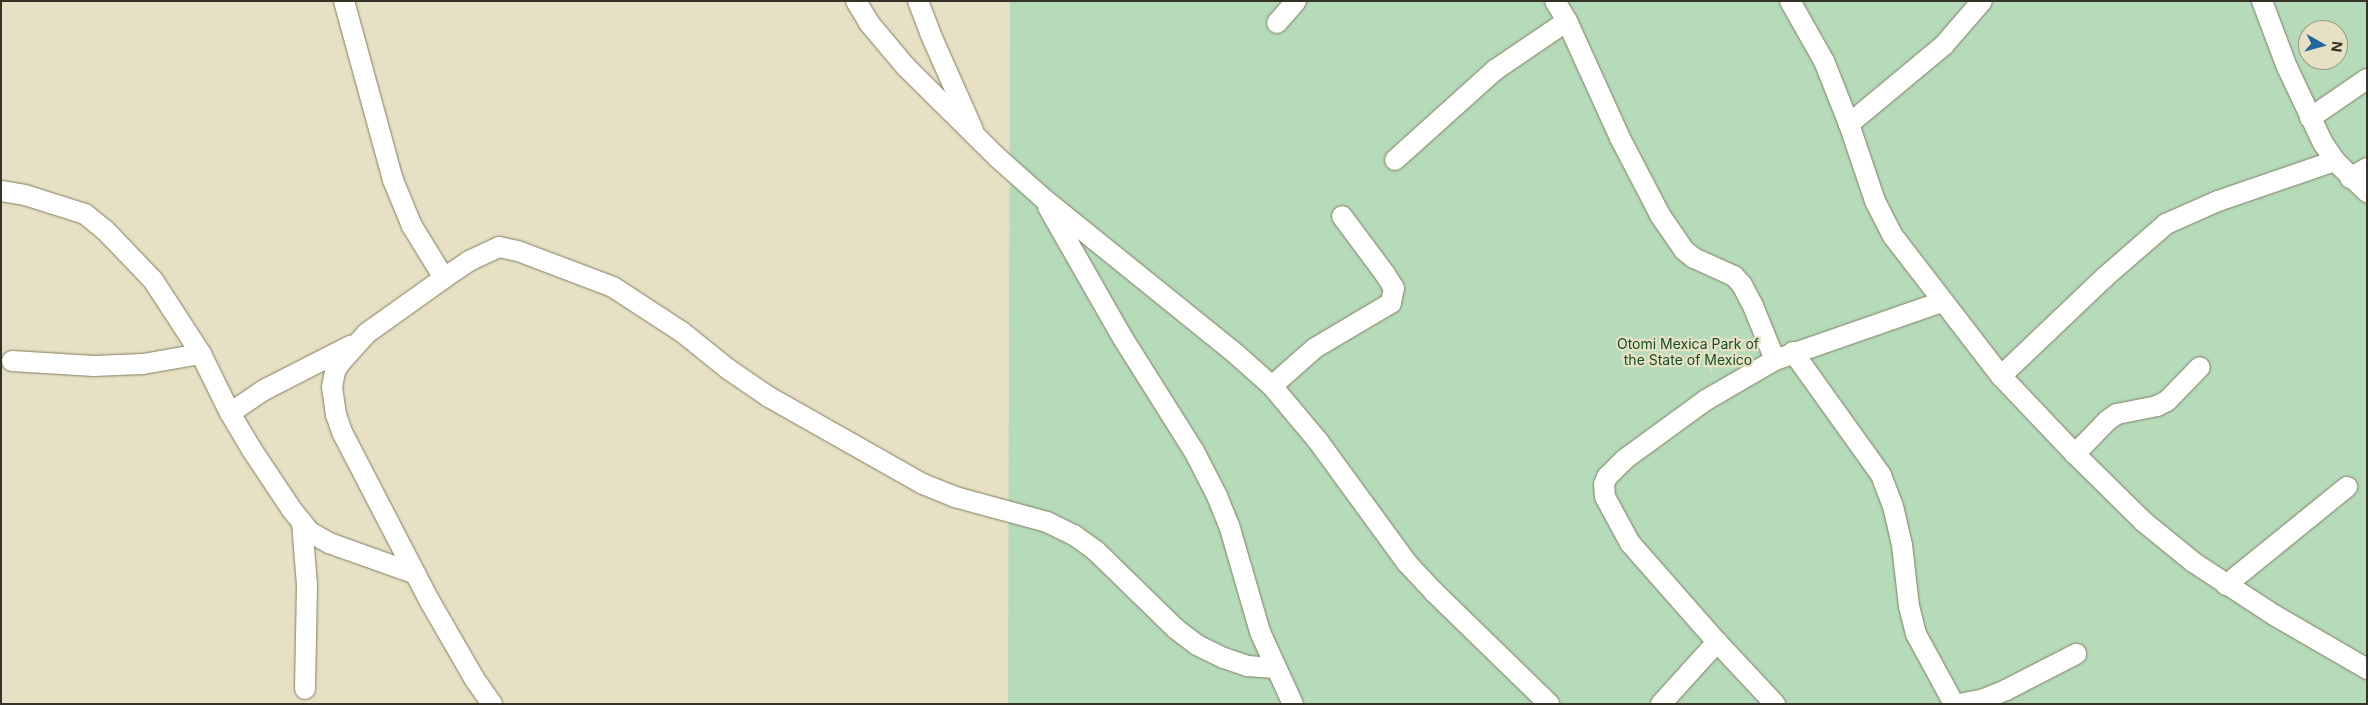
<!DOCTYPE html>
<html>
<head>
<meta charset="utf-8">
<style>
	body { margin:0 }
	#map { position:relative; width:2368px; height:705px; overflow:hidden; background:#e6e0c4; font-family:Inter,sans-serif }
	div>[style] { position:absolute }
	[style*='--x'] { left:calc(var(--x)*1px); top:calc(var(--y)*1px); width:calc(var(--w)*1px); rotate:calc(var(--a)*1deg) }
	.green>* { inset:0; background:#b5dbba }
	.roads { filter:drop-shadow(0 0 1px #827d63) drop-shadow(0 0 1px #827d63) }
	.street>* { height:20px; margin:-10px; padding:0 10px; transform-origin:10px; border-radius:10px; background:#fff }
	span { translate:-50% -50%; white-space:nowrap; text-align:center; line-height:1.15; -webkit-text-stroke:4.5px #e6e0c4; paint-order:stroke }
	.park-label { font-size:14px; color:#164f25 }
	.frame { position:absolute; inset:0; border:2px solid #353228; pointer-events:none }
	.north { position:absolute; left:2298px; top:20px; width:50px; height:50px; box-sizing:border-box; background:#e6e0c4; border:1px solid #9f9a86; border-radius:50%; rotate:97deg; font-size:14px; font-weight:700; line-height:20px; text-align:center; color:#353228 }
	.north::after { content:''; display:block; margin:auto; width:18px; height:22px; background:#22689d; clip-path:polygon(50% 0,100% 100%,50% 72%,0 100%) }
</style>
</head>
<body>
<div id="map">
	<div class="green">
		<i style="clip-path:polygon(evenodd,1010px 1px,2367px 1px,2367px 704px,1008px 704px,1010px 1px,2308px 30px,2338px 30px,2338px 60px,2308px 60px,2308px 30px)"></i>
	</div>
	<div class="roads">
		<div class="street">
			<i style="--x:344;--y:1;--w:186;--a:74.7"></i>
			<i style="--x:393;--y:180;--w:50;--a:67.6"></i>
			<i style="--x:412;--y:226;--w:61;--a:58.4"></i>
			<i style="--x:856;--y:1;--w:26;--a:59"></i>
			<i style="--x:869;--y:23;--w:57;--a:49.9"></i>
			<i style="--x:906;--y:67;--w:129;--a:44.7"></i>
			<i style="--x:998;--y:158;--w:62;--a:41.7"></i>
			<i style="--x:1044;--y:199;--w:248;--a:38.9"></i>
			<i style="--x:1237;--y:355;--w:47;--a:41.5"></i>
			<i style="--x:1272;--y:386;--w:72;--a:50.1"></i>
			<i style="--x:1318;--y:441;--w:151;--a:53.9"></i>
			<i style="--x:1407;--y:563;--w:40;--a:47"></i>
			<i style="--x:1434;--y:592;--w:161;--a:44.2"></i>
			<i style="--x:918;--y:1;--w:34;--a:69"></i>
			<i style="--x:930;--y:33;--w:106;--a:66.1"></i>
			<i style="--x:1555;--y:1;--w:23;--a:59"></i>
			<i style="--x:1567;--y:21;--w:128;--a:65.6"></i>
			<i style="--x:1620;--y:138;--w:87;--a:62.5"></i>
			<i style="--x:1660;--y:215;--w:42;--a:55.6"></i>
			<i style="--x:1684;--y:250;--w:13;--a:39"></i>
			<i style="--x:1694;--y:258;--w:44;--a:24.2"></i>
			<i style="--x:1734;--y:276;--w:12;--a:48"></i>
			<i style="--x:1742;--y:285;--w:24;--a:62"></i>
			<i style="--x:1753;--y:306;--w:58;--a:67.8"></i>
			<i style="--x:1790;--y:1;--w:69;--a:60.5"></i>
			<i style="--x:1824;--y:61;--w:68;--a:68.4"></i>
			<i style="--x:1849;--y:124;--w:81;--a:71.3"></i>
			<i style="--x:1875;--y:201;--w:39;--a:63"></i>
			<i style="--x:1893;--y:236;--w:177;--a:52.4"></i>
			<i style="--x:2001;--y:376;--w:108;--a:46.5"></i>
			<i style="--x:2075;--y:454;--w:97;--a:44.6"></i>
			<i style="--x:2144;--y:522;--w:63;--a:39.2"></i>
			<i style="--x:2193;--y:562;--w:97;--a:33.2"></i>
			<i style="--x:2274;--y:615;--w:108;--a:30.1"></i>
			<i style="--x:2262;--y:1;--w:71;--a:69.3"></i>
			<i style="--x:2287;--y:67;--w:84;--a:64.7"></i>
			<i style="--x:2323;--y:143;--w:22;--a:56"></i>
			<i style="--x:2335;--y:161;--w:45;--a:44.1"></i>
			<i style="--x:1277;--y:23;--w:29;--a:-49"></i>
			<i style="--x:2310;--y:118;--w:69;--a:-34.4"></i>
			<i style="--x:1849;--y:124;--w:124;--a:-39.7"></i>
			<i style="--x:1944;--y:45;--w:58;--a:-49.2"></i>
			<i style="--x:1395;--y:160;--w:135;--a:-42"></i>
			<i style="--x:1495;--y:70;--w:87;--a:-34.2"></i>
			<i style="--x:2350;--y:178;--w:20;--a:-30"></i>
			<i style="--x:1;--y:191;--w:24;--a:9"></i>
			<i style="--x:25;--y:195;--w:63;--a:17.6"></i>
			<i style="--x:85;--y:214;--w:26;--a:39"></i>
			<i style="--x:105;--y:230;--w:69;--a:46.2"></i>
			<i style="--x:153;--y:280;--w:88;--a:57"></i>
			<i style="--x:201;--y:354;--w:66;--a:63.8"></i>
			<i style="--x:230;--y:413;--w:43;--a:59.3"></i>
			<i style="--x:252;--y:450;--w:72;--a:56.3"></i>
			<i style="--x:292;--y:510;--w:28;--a:51"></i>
			<i style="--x:310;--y:532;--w:22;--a:30"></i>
			<i style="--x:329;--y:543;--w:92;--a:19.6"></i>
			<i style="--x:1048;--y:207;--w:153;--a:60.3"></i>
			<i style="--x:1124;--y:340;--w:131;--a:57.8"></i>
			<i style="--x:1194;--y:451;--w:51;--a:62.9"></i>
			<i style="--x:1217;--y:496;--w:31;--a:68"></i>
			<i style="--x:1229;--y:525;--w:111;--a:73.8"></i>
			<i style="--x:1260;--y:632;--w:79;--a:65.4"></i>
			<i style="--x:1793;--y:352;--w:151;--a:54.4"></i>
			<i style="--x:1881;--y:475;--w:33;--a:69"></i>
			<i style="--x:1893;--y:506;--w:40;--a:77"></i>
			<i style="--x:1902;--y:545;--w:61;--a:83.5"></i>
			<i style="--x:1909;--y:606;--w:29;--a:76"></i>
			<i style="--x:1916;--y:634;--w:80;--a:61.5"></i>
			<i style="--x:12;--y:361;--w:82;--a:3.5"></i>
			<i style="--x:94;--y:366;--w:49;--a:-2.3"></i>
			<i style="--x:143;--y:364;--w:59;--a:-9.8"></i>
			<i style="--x:2001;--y:376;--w:144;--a:-43.6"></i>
			<i style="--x:2105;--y:277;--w:81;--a:-41"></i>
			<i style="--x:2166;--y:224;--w:57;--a:-23.9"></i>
			<i style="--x:2218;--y:201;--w:124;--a:-18.9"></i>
			<i style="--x:1272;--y:386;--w:57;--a:-41.5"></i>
			<i style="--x:1315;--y:348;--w:88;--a:-30.6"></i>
			<i style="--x:1391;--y:303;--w:15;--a:-79"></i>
			<i style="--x:1394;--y:288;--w:17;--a:-123"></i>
			<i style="--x:1385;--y:274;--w:72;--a:-126.6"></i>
			<i style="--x:230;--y:413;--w:41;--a:-34.1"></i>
			<i style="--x:264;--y:390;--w:97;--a:-27.1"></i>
			<i style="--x:2075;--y:454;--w:47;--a:-45.9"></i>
			<i style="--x:2108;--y:420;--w:11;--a:-34"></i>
			<i style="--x:2117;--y:414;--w:41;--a:-11.3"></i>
			<i style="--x:2157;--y:406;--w:11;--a:-27"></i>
			<i style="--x:2167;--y:401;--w:47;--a:-45.9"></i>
			<i style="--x:302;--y:522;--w:63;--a:85.5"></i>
			<i style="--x:307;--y:585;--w:104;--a:91.1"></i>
			<i style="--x:2226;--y:585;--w:156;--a:-39"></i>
			<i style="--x:492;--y:704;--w:32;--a:-125"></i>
			<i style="--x:474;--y:678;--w:90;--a:-120"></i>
			<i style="--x:429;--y:600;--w:189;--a:-117.4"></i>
			<i style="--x:342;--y:432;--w:18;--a:-109"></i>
			<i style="--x:336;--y:415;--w:28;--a:-98"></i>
			<i style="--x:332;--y:387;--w:16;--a:-79"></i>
			<i style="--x:335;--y:371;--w:9;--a:-58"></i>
			<i style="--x:340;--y:363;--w:40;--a:-48"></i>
			<i style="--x:367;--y:333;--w:95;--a:-35.5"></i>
			<i style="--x:444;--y:278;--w:30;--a:-34"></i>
			<i style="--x:469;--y:261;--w:33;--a:-25"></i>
			<i style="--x:499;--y:247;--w:19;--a:12"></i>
			<i style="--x:518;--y:251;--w:102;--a:20.8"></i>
			<i style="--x:613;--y:287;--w:82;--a:33.1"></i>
			<i style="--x:682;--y:332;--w:59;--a:38.8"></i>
			<i style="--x:728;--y:369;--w:50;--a:34.3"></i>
			<i style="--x:769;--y:397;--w:177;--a:29.5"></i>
			<i style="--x:923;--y:484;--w:35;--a:22"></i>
			<i style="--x:955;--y:497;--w:95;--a:15.2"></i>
			<i style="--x:1047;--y:522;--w:30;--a:26"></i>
			<i style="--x:1074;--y:535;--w:26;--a:36"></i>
			<i style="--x:1095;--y:550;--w:113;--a:44.3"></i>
			<i style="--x:1176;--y:629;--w:26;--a:37"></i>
			<i style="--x:1197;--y:645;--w:30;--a:26"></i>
			<i style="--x:1224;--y:658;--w:24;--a:19"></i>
			<i style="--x:1247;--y:666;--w:28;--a:4"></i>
			<i style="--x:1661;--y:704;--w:84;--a:-47.9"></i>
			<i style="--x:1775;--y:704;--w:85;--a:-133.1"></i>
			<i style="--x:1717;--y:642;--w:132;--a:-131.3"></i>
			<i style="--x:1630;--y:543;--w:52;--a:-118.5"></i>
			<i style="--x:1605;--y:497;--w:13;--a:-94"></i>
			<i style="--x:1604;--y:484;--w:8;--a:-67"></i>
			<i style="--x:1607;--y:477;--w:25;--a:-45"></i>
			<i style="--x:1625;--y:459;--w:100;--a:-36.1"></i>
			<i style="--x:1706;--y:400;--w:80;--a:-30.1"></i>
			<i style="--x:1775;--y:360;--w:177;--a:-19.2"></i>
			<i style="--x:1959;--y:704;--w:25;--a:-11"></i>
			<i style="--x:1984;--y:699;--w:24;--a:-22"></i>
			<i style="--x:2006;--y:690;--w:79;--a:-27.2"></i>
		</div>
	</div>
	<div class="park-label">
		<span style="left:1688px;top:352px">Otomi Mexica Park of<br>the State of Mexico</span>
	</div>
	<div class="frame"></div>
	<div class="north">N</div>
</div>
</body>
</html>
